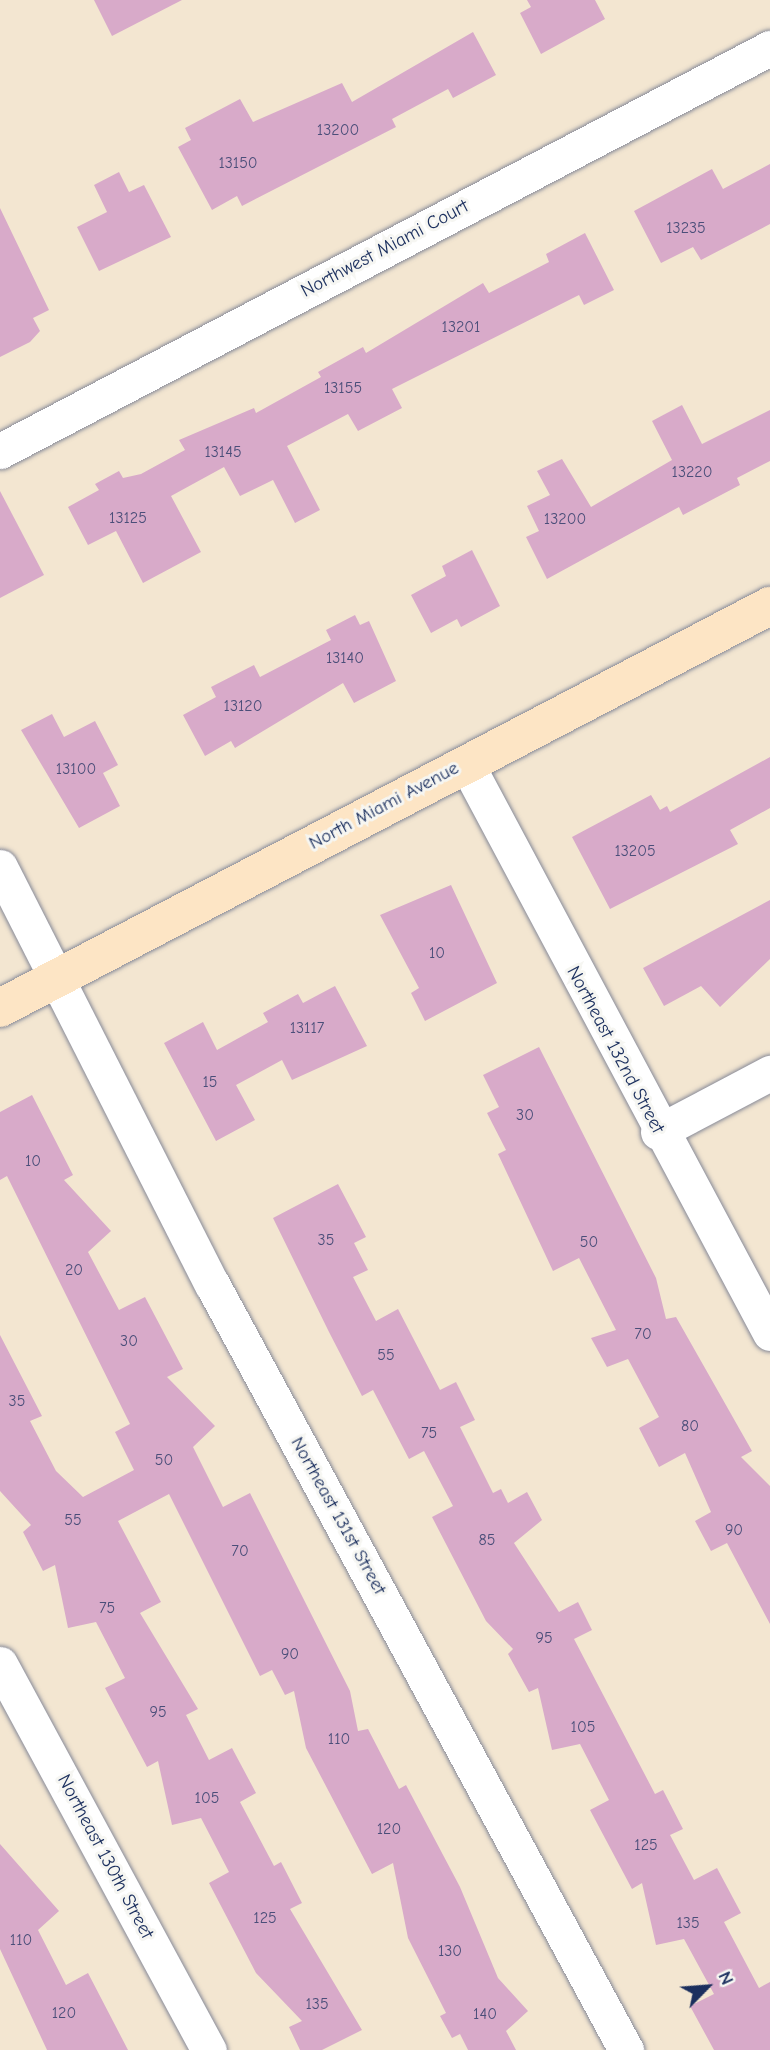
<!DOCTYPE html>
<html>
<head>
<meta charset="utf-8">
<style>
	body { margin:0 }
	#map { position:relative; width:770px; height:2050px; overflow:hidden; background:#f3e6d1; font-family:"Comic Neue",sans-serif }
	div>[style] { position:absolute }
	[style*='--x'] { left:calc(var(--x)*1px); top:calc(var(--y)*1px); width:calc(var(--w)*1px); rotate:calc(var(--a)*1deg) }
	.building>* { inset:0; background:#d8aac9 }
	.roads { filter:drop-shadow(0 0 2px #878a98) drop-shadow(0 0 2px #878a98) }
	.street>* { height:35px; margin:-17.5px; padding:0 17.5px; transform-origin:17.5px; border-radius:17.5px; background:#fff }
	.secondary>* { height:38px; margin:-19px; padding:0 19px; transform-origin:19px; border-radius:19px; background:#fde5c5 }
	span { translate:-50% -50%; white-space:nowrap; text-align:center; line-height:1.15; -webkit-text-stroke:6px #f6f6f2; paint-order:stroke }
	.number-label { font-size:16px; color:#4a4e79 }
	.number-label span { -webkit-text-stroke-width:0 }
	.street-label { font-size:19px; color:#1b2f5e }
	.north { position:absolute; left:672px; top:1952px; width:70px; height:70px; -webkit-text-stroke:5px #f6f6f2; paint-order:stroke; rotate:65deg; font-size:19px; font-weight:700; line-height:28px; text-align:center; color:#1b2f5e }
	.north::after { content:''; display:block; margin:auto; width:24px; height:32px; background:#1b2f5e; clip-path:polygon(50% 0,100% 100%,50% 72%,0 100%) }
</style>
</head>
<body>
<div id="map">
	<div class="building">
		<i style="clip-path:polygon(94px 0,182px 0,112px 36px)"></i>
		<i style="clip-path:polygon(527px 0,595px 0,605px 19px,541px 54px,520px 13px,531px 7px)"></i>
		<i style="clip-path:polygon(473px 32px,496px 75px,453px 98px,448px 89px,392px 119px,396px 127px,242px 206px,237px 196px,212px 210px,178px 147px,191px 140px,185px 128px,240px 99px,253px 122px,342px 83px,352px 102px)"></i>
		<i style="clip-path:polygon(770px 164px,770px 224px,701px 260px,693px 247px,661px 263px,634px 211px,712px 169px,723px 189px)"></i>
		<i style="clip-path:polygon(119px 172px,129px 192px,144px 185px,171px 237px,99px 271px,77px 227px,107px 212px,94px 185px)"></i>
		<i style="clip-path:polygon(0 208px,49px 310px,33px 318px,40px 331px,30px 342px,0 357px)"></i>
		<i style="clip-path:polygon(585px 233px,614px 290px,584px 305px,579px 295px,392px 389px,402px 408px,358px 431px,348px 414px,287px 446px,320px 510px,295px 523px,273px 480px,240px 496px,224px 467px,171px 496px,201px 552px,143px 583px,116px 531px,88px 545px,68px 507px,99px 490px,95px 484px,119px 471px,123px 478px,141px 474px,185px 450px,179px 440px,254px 408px,256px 413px,321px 377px,318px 372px,363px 347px,366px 353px,483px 283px,489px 293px,549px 262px,546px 254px)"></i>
		<i style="clip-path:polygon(682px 405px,702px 444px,770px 410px,770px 461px,737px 478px,740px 485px,683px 515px,679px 507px,547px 579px,526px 537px,539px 531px,527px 506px,550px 495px,537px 471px,562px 459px,591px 507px,672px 460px,652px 421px)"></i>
		<i style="clip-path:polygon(0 491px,44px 575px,0 598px)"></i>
		<i style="clip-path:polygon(472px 550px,500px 606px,461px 627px,457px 619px,431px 633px,411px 595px,446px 576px,442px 566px)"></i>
		<i style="clip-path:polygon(355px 615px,360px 625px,369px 621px,396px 681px,354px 703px,343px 683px,235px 748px,231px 741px,205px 756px,183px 715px,216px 697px,211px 687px,254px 665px,260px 677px,331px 640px,326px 630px)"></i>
		<i style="clip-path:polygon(52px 714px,64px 737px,95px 721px,118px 765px,103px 773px,120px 806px,79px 828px,21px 730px)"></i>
		<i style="clip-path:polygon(770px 757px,770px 808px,730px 830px,738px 844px,610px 909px,572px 837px,651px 795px,660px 810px,667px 806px,670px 812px)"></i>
		<i style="clip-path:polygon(451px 885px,497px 983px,425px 1021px,411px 993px,419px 988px,380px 915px)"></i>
		<i style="clip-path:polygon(770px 900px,770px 959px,720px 1007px,701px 986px,664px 1006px,643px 968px)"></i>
		<i style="clip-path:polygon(335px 986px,367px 1046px,292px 1080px,282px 1060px,236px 1085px,255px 1120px,216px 1141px,164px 1043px,203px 1022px,217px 1050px,268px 1022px,263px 1013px,298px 994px,303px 1003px)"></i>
		<i style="clip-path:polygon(539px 1047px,656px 1278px,666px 1319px,676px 1317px,752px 1451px,741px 1457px,770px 1486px,770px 1624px,727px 1543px,711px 1551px,695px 1521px,711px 1512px,685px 1453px,659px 1467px,639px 1428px,659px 1417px,628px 1359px,607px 1367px,591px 1338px,616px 1330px,579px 1258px,553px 1271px,498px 1154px,506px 1150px,487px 1113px,499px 1107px,483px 1075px)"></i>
		<i style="clip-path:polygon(32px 1095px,73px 1175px,64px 1180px,111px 1231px,88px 1252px,119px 1310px,145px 1297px,183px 1369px,167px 1377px,215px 1426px,193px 1447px,223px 1507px,250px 1493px,350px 1691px,358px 1731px,368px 1729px,399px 1789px,406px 1785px,460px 1887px,498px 1978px,528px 2011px,506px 2031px,516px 2050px,468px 2050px,460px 2034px,452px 2038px,440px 2016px,446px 2013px,408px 1938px,393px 1863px,372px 1874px,306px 1748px,294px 1691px,285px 1695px,272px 1670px,260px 1676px,169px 1494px,118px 1521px,161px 1602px,140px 1613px,198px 1709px,186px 1715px,209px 1760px,232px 1748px,256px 1793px,240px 1802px,274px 1866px,281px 1862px,302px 1903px,290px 1909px,362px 2030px,322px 2050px,300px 2050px,289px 2027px,302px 2021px,256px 1973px,209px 1883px,229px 1872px,201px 1818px,172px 1825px,158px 1761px,147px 1767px,105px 1688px,125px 1678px,96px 1622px,68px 1628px,55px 1565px,43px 1571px,23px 1532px,31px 1525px,0 1491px,0 1335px,42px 1416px,30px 1421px,56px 1471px,83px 1497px,134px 1470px,115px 1432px,130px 1424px,7px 1176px,0 1180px,0 1112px)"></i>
		<i style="clip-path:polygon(338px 1184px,366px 1237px,354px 1243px,368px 1270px,353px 1277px,376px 1321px,398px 1309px,440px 1390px,456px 1382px,475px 1420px,460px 1427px,493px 1493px,501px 1489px,508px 1503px,527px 1492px,542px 1520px,514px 1543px,559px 1612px,578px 1602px,592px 1630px,574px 1639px,655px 1794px,663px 1790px,683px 1829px,670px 1835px,694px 1880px,717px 1868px,741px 1913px,724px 1922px,759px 1988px,770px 1982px,770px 2050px,714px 2050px,690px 2006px,714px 1994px,684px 1939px,656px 1945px,642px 1883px,632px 1889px,590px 1810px,609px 1800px,580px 1744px,552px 1750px,538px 1688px,529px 1692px,508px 1654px,513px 1649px,486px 1621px,432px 1517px,453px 1506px,424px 1451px,409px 1459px,373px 1390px,362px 1396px,329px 1332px,273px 1218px)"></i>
		<i style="clip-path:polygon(0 1844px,59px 1911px,38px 1930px,66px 1985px,88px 1973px,128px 2050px,47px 2050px,0 1949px)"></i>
	</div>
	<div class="roads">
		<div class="street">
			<i style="--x:0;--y:451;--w:869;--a:-27.63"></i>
			<i style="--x:466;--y:763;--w:646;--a:61.93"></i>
			<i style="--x:0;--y:867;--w:468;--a:63.1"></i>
			<i style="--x:212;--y:1284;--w:871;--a:61.61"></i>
			<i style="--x:658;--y:1132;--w:127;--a:-27.8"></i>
			<i style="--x:0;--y:1664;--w:439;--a:61.6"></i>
		</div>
		<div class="secondary">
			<i style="--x:0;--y:1008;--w:869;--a:-27.57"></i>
		</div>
	</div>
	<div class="number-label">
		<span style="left:338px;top:130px">13200</span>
		<span style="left:238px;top:163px">13150</span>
		<span style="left:686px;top:228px">13235</span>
		<span style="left:461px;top:327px">13201</span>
		<span style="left:343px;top:388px">13155</span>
		<span style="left:223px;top:452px">13145</span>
		<span style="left:692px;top:472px">13220</span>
		<span style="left:128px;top:518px">13125</span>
		<span style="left:565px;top:519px">13200</span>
		<span style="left:345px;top:658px">13140</span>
		<span style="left:243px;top:706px">13120</span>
		<span style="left:76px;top:769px">13100</span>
		<span style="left:635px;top:851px">13205</span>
		<span style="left:437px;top:953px">10</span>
		<span style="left:307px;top:1028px">13117</span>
		<span style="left:210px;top:1082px">15</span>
		<span style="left:525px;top:1115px">30</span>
		<span style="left:33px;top:1161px">10</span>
		<span style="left:326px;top:1240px">35</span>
		<span style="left:589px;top:1242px">50</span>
		<span style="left:74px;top:1270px">20</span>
		<span style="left:643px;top:1334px">70</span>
		<span style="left:129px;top:1341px">30</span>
		<span style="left:386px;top:1355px">55</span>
		<span style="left:17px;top:1401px">35</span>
		<span style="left:690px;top:1426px">80</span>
		<span style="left:429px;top:1433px">75</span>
		<span style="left:164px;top:1460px">50</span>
		<span style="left:73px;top:1520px">55</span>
		<span style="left:734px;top:1530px">90</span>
		<span style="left:487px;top:1540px">85</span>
		<span style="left:240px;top:1551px">70</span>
		<span style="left:107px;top:1608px">75</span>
		<span style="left:544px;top:1638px">95</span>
		<span style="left:290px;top:1654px">90</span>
		<span style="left:158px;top:1712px">95</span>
		<span style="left:583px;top:1727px">105</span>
		<span style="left:339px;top:1739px">110</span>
		<span style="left:207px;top:1798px">105</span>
		<span style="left:389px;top:1829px">120</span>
		<span style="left:646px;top:1845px">125</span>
		<span style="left:265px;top:1918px">125</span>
		<span style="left:688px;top:1923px">135</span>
		<span style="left:21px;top:1940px">110</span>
		<span style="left:450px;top:1951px">130</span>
		<span style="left:317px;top:2004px">135</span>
		<span style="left:64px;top:2013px">120</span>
		<span style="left:485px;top:2014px">140</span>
	</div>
	<div class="street-label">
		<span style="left:385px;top:249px;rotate:-28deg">Northwest Miami Court</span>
		<span style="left:384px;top:806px;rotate:-28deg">North Miami Avenue</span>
		<span style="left:615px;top:1050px;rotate:62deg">Northeast 132nd Street</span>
		<span style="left:338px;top:1516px;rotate:61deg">Northeast 131st Street</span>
		<span style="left:105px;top:1857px;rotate:62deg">Northeast 130th Street</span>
	</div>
	<div class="north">N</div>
</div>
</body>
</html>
